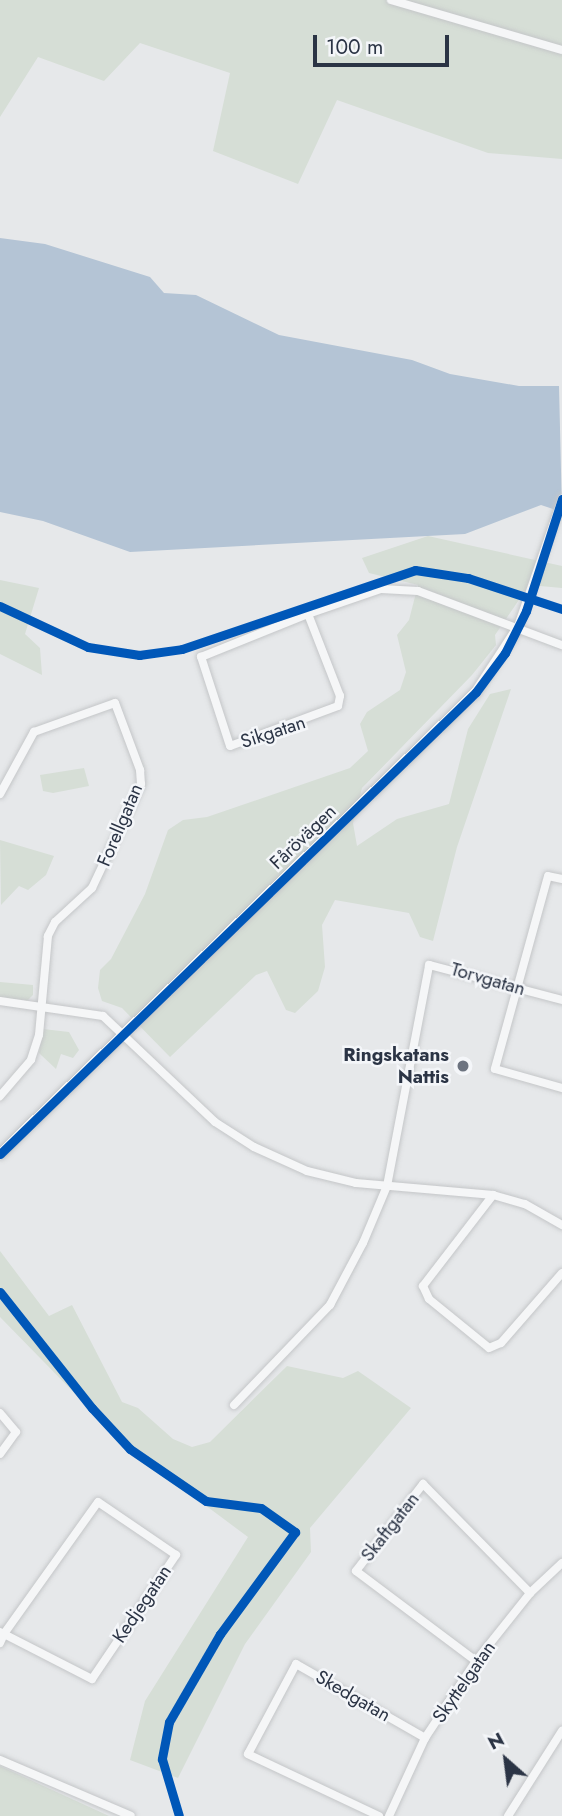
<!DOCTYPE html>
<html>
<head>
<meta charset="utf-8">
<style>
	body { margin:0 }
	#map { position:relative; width:562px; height:1816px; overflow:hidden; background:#e6e8ea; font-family:Jost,sans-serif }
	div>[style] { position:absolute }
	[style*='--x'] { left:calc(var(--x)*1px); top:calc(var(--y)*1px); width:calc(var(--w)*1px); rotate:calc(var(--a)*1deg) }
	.green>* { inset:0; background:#d6ded6 }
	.water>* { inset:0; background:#b4c4d5 }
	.roads { filter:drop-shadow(0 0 2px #c4c6c8) drop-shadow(0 0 2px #c4c6c8) }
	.street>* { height:8px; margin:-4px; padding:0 4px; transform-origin:4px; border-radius:4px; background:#f5f6f7 }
	.secondary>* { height:10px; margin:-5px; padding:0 5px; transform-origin:5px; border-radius:5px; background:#f8f8f8 }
	.cycleway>* { height:9px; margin:-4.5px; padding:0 4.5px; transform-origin:4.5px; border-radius:4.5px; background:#0057b8 }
	.dots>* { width:19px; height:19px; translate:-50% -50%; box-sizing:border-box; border:4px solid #f4f6f9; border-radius:50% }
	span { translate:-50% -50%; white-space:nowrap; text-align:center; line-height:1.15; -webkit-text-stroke:5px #f4f6f9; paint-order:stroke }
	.street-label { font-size:19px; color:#2b3445 }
	.poi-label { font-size:19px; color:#2b3445; font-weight:700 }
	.right { translate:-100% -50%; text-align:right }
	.north { position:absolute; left:471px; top:1725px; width:70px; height:70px; -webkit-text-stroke:5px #f4f6f9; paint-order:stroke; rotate:332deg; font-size:19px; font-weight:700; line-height:28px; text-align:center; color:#2b3445 }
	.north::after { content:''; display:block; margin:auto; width:24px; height:32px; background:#2b3445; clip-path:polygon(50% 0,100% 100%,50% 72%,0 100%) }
	.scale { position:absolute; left:313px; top:35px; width:136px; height:32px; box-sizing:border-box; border:4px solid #2b3445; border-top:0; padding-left:9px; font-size:21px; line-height:24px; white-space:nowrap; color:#2b3445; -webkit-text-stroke:5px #f4f6f9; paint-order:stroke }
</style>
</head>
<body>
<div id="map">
	<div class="green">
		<i style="clip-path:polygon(0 0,562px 0,562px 159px,488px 153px,337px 100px,298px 184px,213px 151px,230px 73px,140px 43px,104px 81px,38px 57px,0 117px)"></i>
		<i style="clip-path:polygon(428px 536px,562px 566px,562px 588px,529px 585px,495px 635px,496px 645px,472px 675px,362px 788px,353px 823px,357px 846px,397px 819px,449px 804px,468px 729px,490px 694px,511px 689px,457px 847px,433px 941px,420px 937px,409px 913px,335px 900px,322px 925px,325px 967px,318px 991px,295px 1013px,286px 1010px,267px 971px,256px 975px,170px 1057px,122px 1008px,102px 1001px,98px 988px,100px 970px,111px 959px,145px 894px,168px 830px,183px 820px,207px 817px,350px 768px,368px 751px,360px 724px,367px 712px,400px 690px,406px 672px,397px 635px,409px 620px,418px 585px,369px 573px,362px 558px)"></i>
		<i style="clip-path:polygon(0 580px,39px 588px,25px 634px,40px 648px,42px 675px,0 654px)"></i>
		<i style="clip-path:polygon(84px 768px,89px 786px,53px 793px,43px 791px,40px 775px)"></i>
		<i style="clip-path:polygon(0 840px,54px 856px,46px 875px,28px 890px,19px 886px,1px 905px)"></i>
		<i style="clip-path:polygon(0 982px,33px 985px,33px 995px,26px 1002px,0 999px)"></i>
		<i style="clip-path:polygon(43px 1029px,69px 1032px,79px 1050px,73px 1058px,61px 1054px,56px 1069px,39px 1053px)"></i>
		<i style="clip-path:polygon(0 1251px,49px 1316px,72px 1305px,122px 1402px,138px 1408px,173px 1439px,192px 1447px,210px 1442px,287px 1366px,343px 1378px,358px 1371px,411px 1408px,310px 1528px,311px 1552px,245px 1644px,178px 1778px,130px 1760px,145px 1701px,248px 1537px,127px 1447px,0 1317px)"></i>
		<i style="clip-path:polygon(0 1766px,109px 1816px,0 1816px)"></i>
	</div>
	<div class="water">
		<i style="clip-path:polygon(0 238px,45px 244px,150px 277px,164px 293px,196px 295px,279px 335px,412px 360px,450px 374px,519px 386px,559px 386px,562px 512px,541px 505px,465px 534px,130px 552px,43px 521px,0 512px)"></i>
	</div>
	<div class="roads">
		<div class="street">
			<i style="--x:391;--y:0;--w:178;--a:16.3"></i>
			<i style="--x:308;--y:614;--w:88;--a:68.7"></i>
			<i style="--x:340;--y:696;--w:10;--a:101"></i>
			<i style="--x:338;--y:706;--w:115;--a:159.7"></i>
			<i style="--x:230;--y:746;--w:94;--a:-108"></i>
			<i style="--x:201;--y:657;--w:115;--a:-21.9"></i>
			<i style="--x:308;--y:614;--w:77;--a:-18.9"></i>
			<i style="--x:381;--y:589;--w:37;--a:3"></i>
			<i style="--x:418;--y:591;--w:154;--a:20.6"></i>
			<i style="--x:517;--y:629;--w:138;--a:-70.9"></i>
			<i style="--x:0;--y:794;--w:71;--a:-61.3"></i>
			<i style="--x:34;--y:732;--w:86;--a:-19.7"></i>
			<i style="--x:115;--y:703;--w:72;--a:69.5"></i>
			<i style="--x:140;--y:770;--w:14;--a:86"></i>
			<i style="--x:141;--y:784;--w:115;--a:115.2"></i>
			<i style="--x:92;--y:888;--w:50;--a:137.4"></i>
			<i style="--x:55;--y:922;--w:16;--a:117"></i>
			<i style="--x:48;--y:936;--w:99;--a:95.2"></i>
			<i style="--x:39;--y:1035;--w:26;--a:108"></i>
			<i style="--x:31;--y:1060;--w:48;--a:130.7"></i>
			<i style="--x:562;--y:879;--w:14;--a:-168"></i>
			<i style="--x:548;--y:876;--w:200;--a:105.4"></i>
			<i style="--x:495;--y:1069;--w:70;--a:15.8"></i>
			<i style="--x:0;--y:1001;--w:104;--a:8.3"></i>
			<i style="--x:103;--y:1016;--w:154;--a:43.4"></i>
			<i style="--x:215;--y:1122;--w:46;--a:32.7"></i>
			<i style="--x:254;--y:1147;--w:58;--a:24.4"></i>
			<i style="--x:307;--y:1171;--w:50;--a:13.8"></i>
			<i style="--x:356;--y:1183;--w:138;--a:5"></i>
			<i style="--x:493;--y:1195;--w:33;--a:16"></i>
			<i style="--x:525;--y:1204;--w:43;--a:29.6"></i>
			<i style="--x:493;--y:1195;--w:115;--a:127.6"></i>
			<i style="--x:423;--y:1286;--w:14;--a:65"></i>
			<i style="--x:429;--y:1299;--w:77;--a:39.2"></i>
			<i style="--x:489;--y:1348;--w:13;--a:-23"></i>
			<i style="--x:501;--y:1343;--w:93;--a:-48.9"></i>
			<i style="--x:234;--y:1405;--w:139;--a:-46.2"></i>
			<i style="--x:330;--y:1305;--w:70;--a:-62"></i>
			<i style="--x:363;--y:1243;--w:62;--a:-67.2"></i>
			<i style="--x:387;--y:1186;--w:225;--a:-79.2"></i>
			<i style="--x:429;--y:965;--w:138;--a:14.7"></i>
			<i style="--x:0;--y:1413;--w:25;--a:50"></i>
			<i style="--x:16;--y:1432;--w:27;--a:126"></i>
			<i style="--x:0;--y:1632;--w:4;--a:27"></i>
			<i style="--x:4;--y:1634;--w:99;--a:27.1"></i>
			<i style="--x:92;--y:1679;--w:150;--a:-55.9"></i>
			<i style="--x:176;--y:1555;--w:94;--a:-145.8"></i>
			<i style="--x:98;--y:1502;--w:162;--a:125.5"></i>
			<i style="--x:4;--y:1634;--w:10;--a:114"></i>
			<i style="--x:476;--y:1661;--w:150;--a:-143.1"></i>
			<i style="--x:356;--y:1571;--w:110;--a:-52.4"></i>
			<i style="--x:423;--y:1484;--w:153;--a:45.5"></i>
			<i style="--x:0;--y:1760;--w:142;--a:23.1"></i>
			<i style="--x:379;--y:1816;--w:145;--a:-154.7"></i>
			<i style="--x:248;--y:1754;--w:102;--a:-61.9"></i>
			<i style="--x:296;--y:1664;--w:149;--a:29.8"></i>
			<i style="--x:389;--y:1816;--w:86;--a:-65.2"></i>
			<i style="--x:425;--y:1738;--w:92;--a:-56.5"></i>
			<i style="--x:476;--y:1661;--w:87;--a:-51.5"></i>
			<i style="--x:530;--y:1593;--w:44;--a:-43.2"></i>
			<i style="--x:508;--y:1816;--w:101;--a:-57.6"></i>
		</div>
		<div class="secondary">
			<i style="--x:0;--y:1154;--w:663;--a:-44.14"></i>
			<i style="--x:476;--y:692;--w:75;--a:-56.9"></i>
		</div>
	</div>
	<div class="cycleway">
		<i style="--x:0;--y:606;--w:97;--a:25"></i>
		<i style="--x:88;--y:647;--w:52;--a:8.9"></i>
		<i style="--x:139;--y:655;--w:43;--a:-7.9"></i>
		<i style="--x:182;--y:649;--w:246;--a:-18.7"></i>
		<i style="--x:415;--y:570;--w:54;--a:8.6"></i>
		<i style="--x:468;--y:578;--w:99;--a:18.3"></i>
		<i style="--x:0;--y:1154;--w:663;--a:-44.14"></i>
		<i style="--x:476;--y:692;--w:49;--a:-53.4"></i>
		<i style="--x:505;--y:653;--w:47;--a:-63.4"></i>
		<i style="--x:526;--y:611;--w:118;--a:-72.2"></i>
		<i style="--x:0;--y:1292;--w:148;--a:51.6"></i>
		<i style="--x:92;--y:1408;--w:56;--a:47.2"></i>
		<i style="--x:130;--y:1449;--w:92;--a:34.4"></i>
		<i style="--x:206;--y:1501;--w:55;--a:7.3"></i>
		<i style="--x:261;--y:1508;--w:42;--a:35.2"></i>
		<i style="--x:295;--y:1532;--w:127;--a:126.3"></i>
		<i style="--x:220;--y:1634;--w:102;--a:120.1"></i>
		<i style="--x:169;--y:1722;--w:38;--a:101"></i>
		<i style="--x:162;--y:1759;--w:59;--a:73.4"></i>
	</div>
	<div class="dots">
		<i style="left:463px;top:1066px;background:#6c737f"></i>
	</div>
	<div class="street-label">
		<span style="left:273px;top:732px;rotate:-18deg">Sikgatan</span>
		<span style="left:120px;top:825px;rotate:-67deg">Forellgatan</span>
		<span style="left:303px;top:837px;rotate:-44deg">Fårövägen</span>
		<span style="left:488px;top:979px;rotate:16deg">Torvgatan</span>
		<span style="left:390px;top:1527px;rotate:-52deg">Skaftgatan</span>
		<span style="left:142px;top:1604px;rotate:-56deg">Kedjegatan</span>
		<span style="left:464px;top:1682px;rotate:-55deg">Skyttelgatan</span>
		<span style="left:353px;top:1696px;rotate:30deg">Skedgatan</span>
	</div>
	<div class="poi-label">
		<span class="right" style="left:449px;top:1066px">Ringskatans<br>Nattis</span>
	</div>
	<div class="north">N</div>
	<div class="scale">100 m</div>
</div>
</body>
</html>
